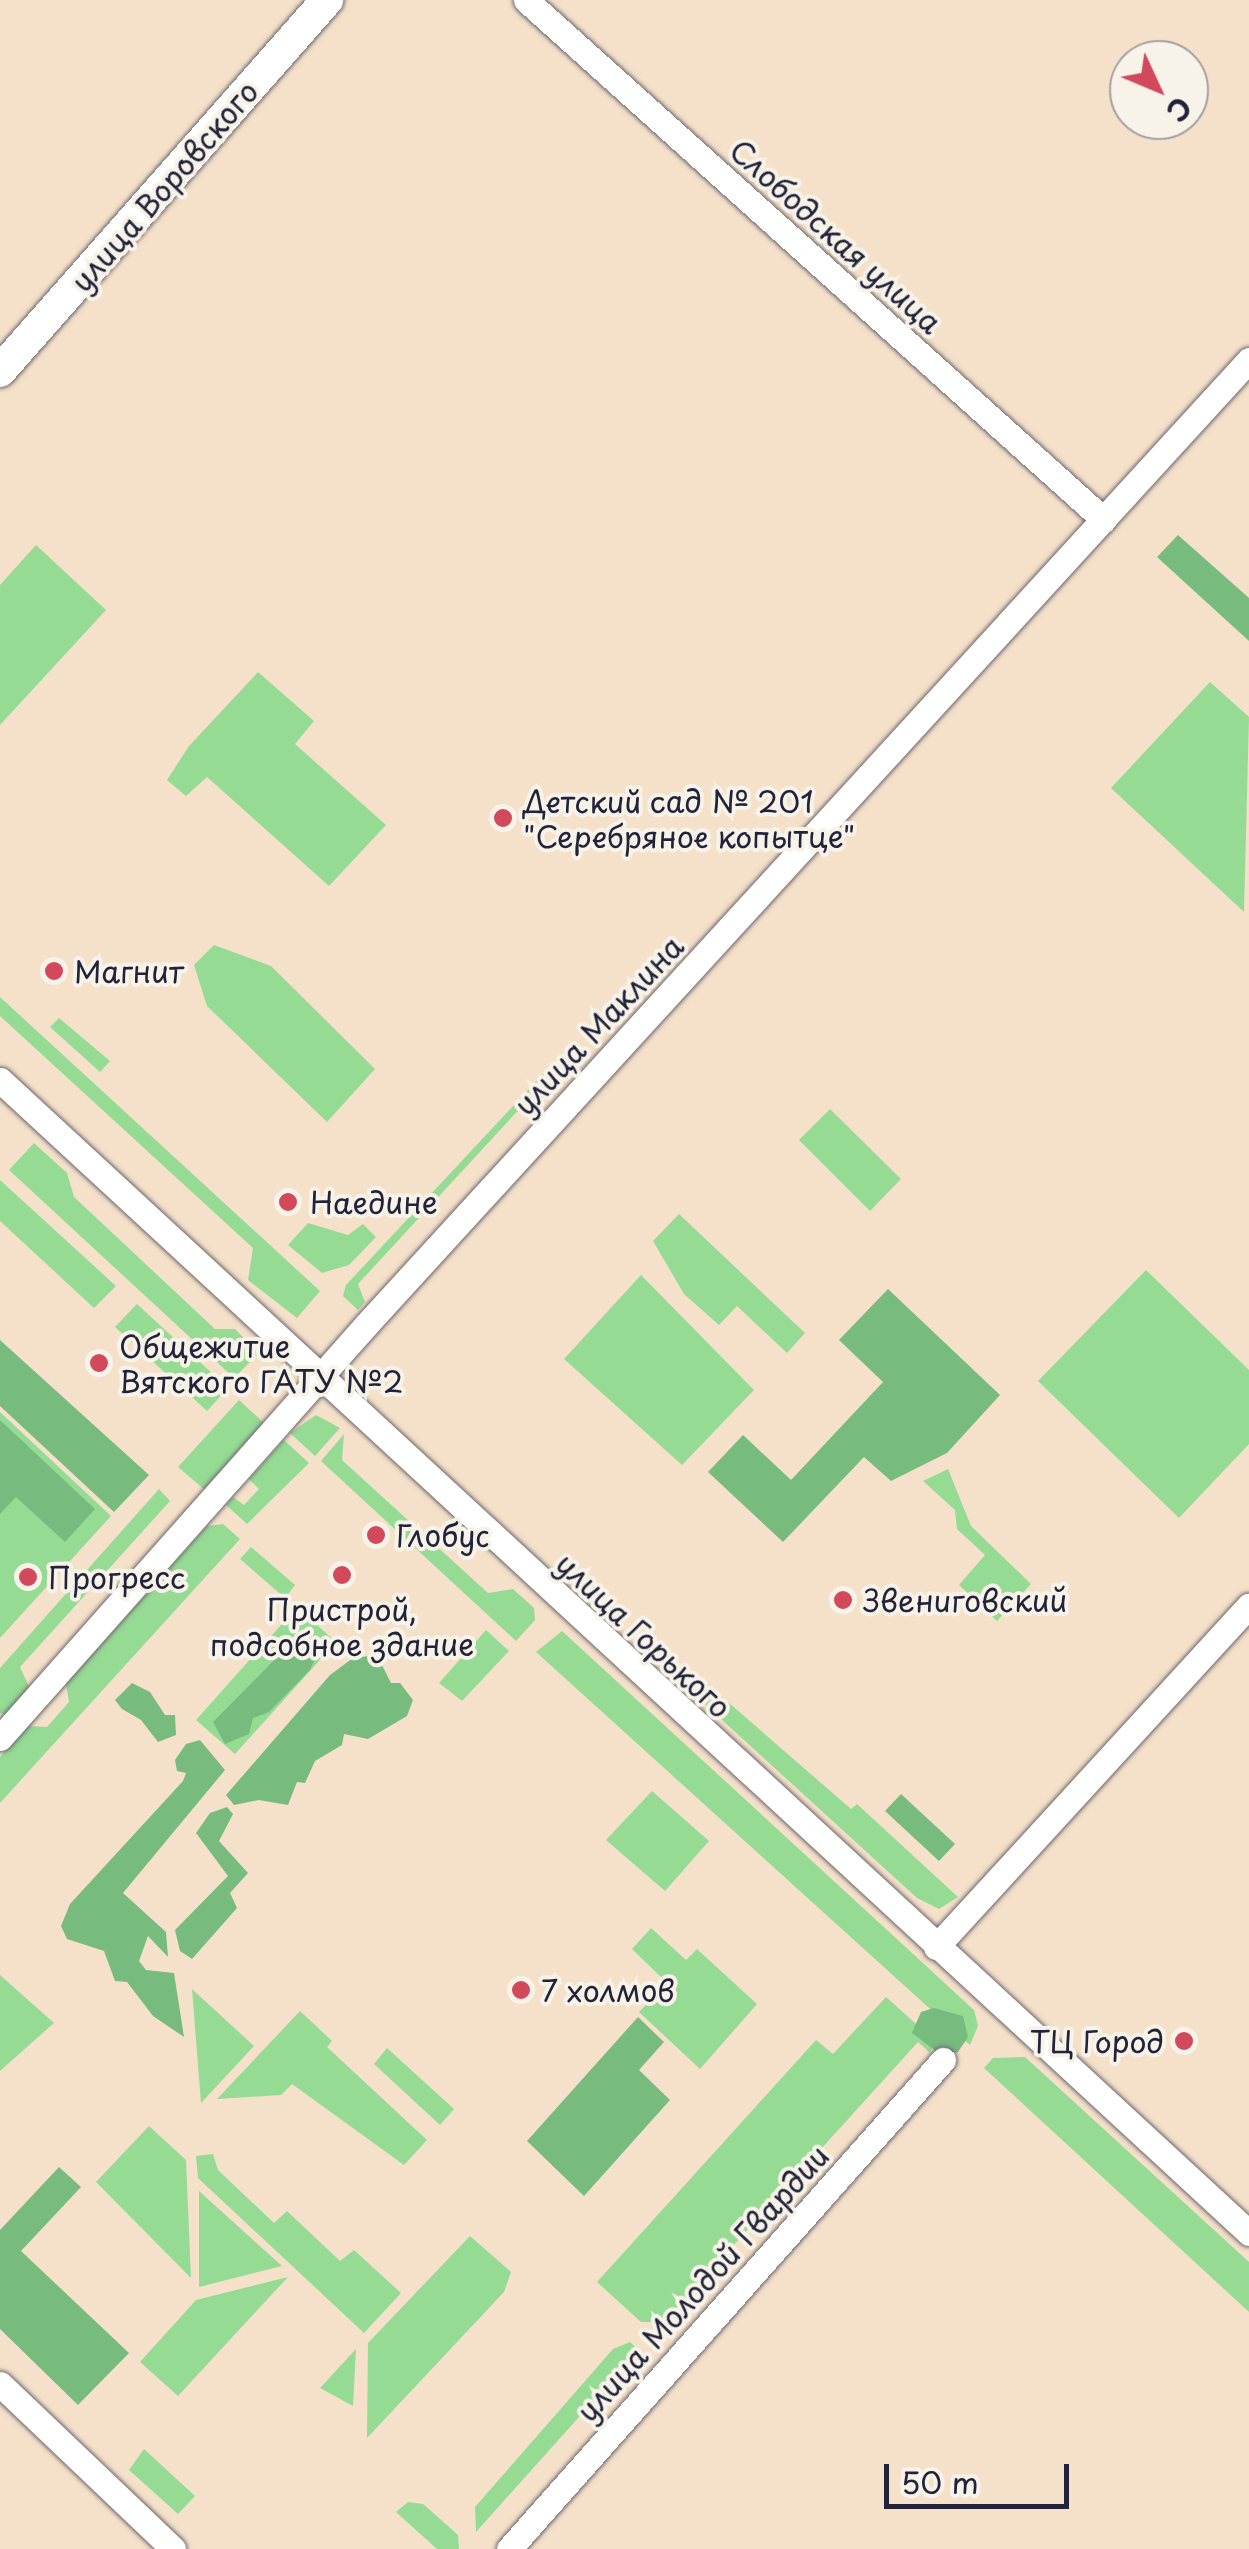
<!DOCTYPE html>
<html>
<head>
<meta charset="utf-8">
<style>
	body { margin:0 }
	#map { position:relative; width:1249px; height:2549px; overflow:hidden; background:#f5e1c9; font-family:"Playpen Sans",sans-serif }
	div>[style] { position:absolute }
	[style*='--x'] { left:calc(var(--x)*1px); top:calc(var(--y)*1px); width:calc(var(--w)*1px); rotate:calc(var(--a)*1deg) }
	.green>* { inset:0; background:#95db94 }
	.forest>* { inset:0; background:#78bb7e }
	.roads { filter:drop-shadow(0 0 2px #6c656d) drop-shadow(0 0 2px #6c656d) }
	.minor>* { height:25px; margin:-12.5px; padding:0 12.5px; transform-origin:12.5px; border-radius:12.5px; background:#fff }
	.major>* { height:32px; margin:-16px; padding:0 16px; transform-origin:16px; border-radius:16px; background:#fff }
	.dots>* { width:28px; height:28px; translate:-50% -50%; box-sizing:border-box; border:5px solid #f7f3e8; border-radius:50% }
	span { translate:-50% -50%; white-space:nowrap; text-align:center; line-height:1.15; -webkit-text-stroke:8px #f7f3e8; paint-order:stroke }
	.street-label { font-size:30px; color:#22223b }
	.poi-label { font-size:30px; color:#22223b }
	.left { translate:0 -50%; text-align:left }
	.right { translate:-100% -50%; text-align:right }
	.north { position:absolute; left:1109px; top:40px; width:100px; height:100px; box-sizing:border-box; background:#f7f3e8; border:2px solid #a29fa3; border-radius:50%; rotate:134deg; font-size:28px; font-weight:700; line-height:40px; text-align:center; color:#22223b }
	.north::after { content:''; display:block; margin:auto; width:35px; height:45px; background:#d1495b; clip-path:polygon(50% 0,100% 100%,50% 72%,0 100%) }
	.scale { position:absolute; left:884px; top:2464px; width:185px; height:45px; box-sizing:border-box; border:5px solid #22223b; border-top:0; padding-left:12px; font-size:30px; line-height:35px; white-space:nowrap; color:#22223b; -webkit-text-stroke:8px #f7f3e8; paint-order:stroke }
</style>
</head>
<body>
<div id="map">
	<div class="green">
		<i style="clip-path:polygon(36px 545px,106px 610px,0 725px,0 585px)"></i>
		<i style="clip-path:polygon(258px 672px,314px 721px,295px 744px,386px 825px,329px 886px,207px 777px,186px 796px,167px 780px,189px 746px)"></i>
		<i style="clip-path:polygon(1210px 682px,1249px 717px,1244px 912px,1111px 788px)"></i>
		<i style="clip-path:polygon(214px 945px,271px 966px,375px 1069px,327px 1122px,207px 1006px,194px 965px)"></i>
		<i style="clip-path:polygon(0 997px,320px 1291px,297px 1318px,248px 1280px,253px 1248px,0 1016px)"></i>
		<i style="clip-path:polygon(59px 1018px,110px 1061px,100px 1072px,50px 1027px)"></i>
		<i style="clip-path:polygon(543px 1074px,548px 1078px,358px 1284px,365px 1302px,358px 1310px,343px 1296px,346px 1285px)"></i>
		<i style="clip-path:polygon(830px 1109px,901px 1179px,870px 1211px,799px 1140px)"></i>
		<i style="clip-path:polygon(34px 1143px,67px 1173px,74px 1197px,215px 1329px,235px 1329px,259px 1353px,234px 1378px,9px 1170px)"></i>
		<i style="clip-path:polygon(0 1180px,116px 1286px,94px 1308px,0 1221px)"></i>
		<i style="clip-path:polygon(679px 1214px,805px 1333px,787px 1353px,737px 1306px,719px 1325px,684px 1294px,653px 1241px)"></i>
		<i style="clip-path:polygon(308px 1223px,348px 1235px,363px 1224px,376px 1237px,349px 1265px,322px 1273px,288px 1245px)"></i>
		<i style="clip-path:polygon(1146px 1270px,1249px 1370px,1249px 1444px,1179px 1518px,1038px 1381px)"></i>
		<i style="clip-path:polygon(641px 1275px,754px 1390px,682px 1465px,564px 1359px)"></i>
		<i style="clip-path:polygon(137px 1304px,228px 1388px,207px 1411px,115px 1327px)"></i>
		<i style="clip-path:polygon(239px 1400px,264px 1423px,205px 1490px,178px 1467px)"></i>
		<i style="clip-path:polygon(0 1412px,111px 1516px,0 1638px)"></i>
		<i style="clip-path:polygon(316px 1415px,340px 1428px,315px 1456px,290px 1433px)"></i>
		<i style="clip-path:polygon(344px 1434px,342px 1460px,488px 1593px,513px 1589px,534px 1608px,535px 1620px,516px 1641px,321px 1461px)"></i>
		<i style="clip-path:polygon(284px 1440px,309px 1463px,247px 1524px,226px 1505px,233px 1497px,244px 1505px,259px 1489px,249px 1479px)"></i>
		<i style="clip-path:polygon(948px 1469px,971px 1526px,1031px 1584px,997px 1621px,959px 1585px,985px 1555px,957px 1529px,955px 1510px,923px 1481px)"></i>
		<i style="clip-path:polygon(159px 1489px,170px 1501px,20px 1667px,31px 1691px,9px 1715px,0 1713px,0 1668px)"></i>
		<i style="clip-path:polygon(223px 1524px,240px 1539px,0 1803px,0 1757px,26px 1726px,47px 1727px,69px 1702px,66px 1684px,207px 1526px)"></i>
		<i style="clip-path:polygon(251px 1547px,295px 1585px,285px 1598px,240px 1559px)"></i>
		<i style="clip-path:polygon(297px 1607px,336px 1642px,235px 1754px,196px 1720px)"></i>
		<i style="clip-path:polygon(486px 1630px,509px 1651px,462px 1701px,439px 1683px)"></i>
		<i style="clip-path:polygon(562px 1631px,974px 2010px,978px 2026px,970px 2045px,536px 1652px)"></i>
		<i style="clip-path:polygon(698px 1676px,851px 1809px,857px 1804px,958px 1897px,939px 1909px,917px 1898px,687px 1688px)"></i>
		<i style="clip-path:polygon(652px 1791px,709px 1841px,665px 1891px,606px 1840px)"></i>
		<i style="clip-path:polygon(651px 1928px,686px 1960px,697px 1949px,757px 2004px,700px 2069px,639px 2012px,667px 1983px,632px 1949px)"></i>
		<i style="clip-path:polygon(0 1975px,54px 2023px,0 2071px)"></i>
		<i style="clip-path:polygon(192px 1989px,254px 2046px,201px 2103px)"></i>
		<i style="clip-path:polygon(886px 1997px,935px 2041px,930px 2053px,918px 2042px,664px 2322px,641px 2322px,597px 2282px,816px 2040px,833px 2054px)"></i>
		<i style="clip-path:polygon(300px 2011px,332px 2041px,327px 2047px,427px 2140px,404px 2165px,292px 2084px,281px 2095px,217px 2099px)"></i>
		<i style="clip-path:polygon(387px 2048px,454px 2109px,440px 2125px,374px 2064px)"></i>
		<i style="clip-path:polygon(1025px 2057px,1249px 2262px,1249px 2312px,984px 2068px,993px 2058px)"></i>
		<i style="clip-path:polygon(149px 2126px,186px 2160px,191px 2278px,96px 2182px)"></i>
		<i style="clip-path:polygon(213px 2154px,218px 2170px,274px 2223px,287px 2211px,340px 2261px,354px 2250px,401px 2293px,364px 2333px,198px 2178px,196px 2156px)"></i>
		<i style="clip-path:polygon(199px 2191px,282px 2266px,199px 2287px)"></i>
		<i style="clip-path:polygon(470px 2236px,511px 2272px,504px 2292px,367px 2438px,368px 2343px)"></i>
		<i style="clip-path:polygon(288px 2277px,178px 2396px,140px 2362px,196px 2300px)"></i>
		<i style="clip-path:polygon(630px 2342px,639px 2350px,476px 2532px,475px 2507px,613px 2349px)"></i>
		<i style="clip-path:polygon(356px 2349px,353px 2406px,320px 2388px)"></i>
		<i style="clip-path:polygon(144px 2449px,195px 2496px,178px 2514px,129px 2470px)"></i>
		<i style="clip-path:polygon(408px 2502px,423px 2504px,439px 2518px,458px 2535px,459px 2549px,437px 2549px,396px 2512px)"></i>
	</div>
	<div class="forest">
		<i style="clip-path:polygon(1178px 535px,1249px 598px,1249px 641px,1157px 557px)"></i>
		<i style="clip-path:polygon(888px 1289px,1000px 1395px,947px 1453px,891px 1481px,864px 1457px,783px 1542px,708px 1472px,743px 1435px,791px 1480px,883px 1382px,839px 1340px)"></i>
		<i style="clip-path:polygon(0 1340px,149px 1475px,114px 1512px,0 1406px)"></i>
		<i style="clip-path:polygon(0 1420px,95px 1509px,65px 1542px,16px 1497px,0 1514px)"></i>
		<i style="clip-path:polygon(299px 1635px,313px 1636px,319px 1650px,310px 1670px,269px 1712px,253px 1718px,249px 1734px,225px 1744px,213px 1722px)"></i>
		<i style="clip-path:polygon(377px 1655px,391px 1683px,400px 1683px,413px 1700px,407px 1716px,368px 1739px,344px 1734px,342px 1745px,315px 1761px,305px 1783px,297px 1782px,288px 1805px,259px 1800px,234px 1805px,226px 1795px,330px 1675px,353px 1658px)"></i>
		<i style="clip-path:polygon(132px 1683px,150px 1692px,165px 1715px,175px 1715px,176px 1735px,158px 1742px,141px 1720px,122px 1709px,115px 1700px)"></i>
		<i style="clip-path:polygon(200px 1740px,225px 1770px,123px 1893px,166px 1932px,168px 1957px,148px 1936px,139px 1961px,146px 1970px,174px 1973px,184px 2037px,153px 2016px,127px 1982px,115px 1981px,104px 1951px,67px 1939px,61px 1926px,70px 1904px,183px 1781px,186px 1773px,177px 1771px,175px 1760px,186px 1744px)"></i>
		<i style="clip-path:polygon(901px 1794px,955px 1844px,939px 1861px,885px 1811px)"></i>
		<i style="clip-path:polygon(227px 1807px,233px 1814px,219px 1841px,248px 1873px,230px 1893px,237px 1908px,192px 1959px,180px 1951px,175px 1930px,228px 1876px,196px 1833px,210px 1813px)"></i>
		<i style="clip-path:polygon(934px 2008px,963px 2016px,968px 2037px,958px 2052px,942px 2056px,912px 2033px,921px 2012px)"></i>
		<i style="clip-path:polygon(638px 2017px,664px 2042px,639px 2070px,670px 2100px,584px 2196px,527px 2141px)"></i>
		<i style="clip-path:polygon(59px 2167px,81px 2187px,21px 2251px,129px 2353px,78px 2405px,0 2329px,0 2230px)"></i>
	</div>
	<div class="roads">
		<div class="minor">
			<i style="--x:526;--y:0;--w:777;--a:41.98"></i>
			<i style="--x:0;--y:1080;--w:1700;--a:42.71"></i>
			<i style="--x:0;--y:1738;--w:552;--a:-48.45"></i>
			<i style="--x:366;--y:1325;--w:1308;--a:-47.54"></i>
			<i style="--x:936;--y:1947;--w:463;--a:-47.5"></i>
			<i style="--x:0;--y:2384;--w:239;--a:43.6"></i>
			<i style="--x:509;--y:2549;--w:654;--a:-48.41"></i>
		</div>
		<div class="major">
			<i style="--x:0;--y:371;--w:495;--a:-48.6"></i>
		</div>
	</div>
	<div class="dots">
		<i style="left:503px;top:818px;background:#d1495b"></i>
		<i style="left:54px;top:971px;background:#d1495b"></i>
		<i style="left:288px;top:1202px;background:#d1495b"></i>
		<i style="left:99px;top:1363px;background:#d1495b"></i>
		<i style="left:376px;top:1535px;background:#d1495b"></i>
		<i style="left:342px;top:1575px;background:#d1495b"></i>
		<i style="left:28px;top:1577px;background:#d1495b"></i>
		<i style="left:843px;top:1600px;background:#d1495b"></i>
		<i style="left:521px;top:1990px;background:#d1495b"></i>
		<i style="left:1184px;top:2041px;background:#d1495b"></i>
	</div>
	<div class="street-label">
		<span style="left:164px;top:186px;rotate:-49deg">улица Воровского</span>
		<span style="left:836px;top:236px;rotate:42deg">Слободская улица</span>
		<span style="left:598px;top:1025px;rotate:-47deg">улица Маклина</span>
		<span style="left:644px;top:1635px;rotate:43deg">улица Горького</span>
		<span style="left:702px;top:2283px;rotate:-48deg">улица Молодой Гвардии</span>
	</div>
	<div class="poi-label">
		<span class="left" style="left:523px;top:818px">Детский сад № 201<br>"Серебряное копытце"</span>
		<span class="left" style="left:74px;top:971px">Магнит</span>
		<span class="left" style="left:310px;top:1202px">Наедине</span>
		<span class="left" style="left:119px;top:1363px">Общежитие<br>Вятского ГАТУ №2</span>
		<span class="left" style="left:396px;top:1535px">Глобус</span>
		<span class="left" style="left:48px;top:1577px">Прогресс</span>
		<span class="left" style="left:863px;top:1600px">Звениговский</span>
		<span style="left:342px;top:1626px">Пристрой,<br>подсобное здание</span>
		<span class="left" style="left:541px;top:1990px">7 холмов</span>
		<span class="right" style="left:1164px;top:2041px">ТЦ Город</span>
	</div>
	<div class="north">С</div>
	<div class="scale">50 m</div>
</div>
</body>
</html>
